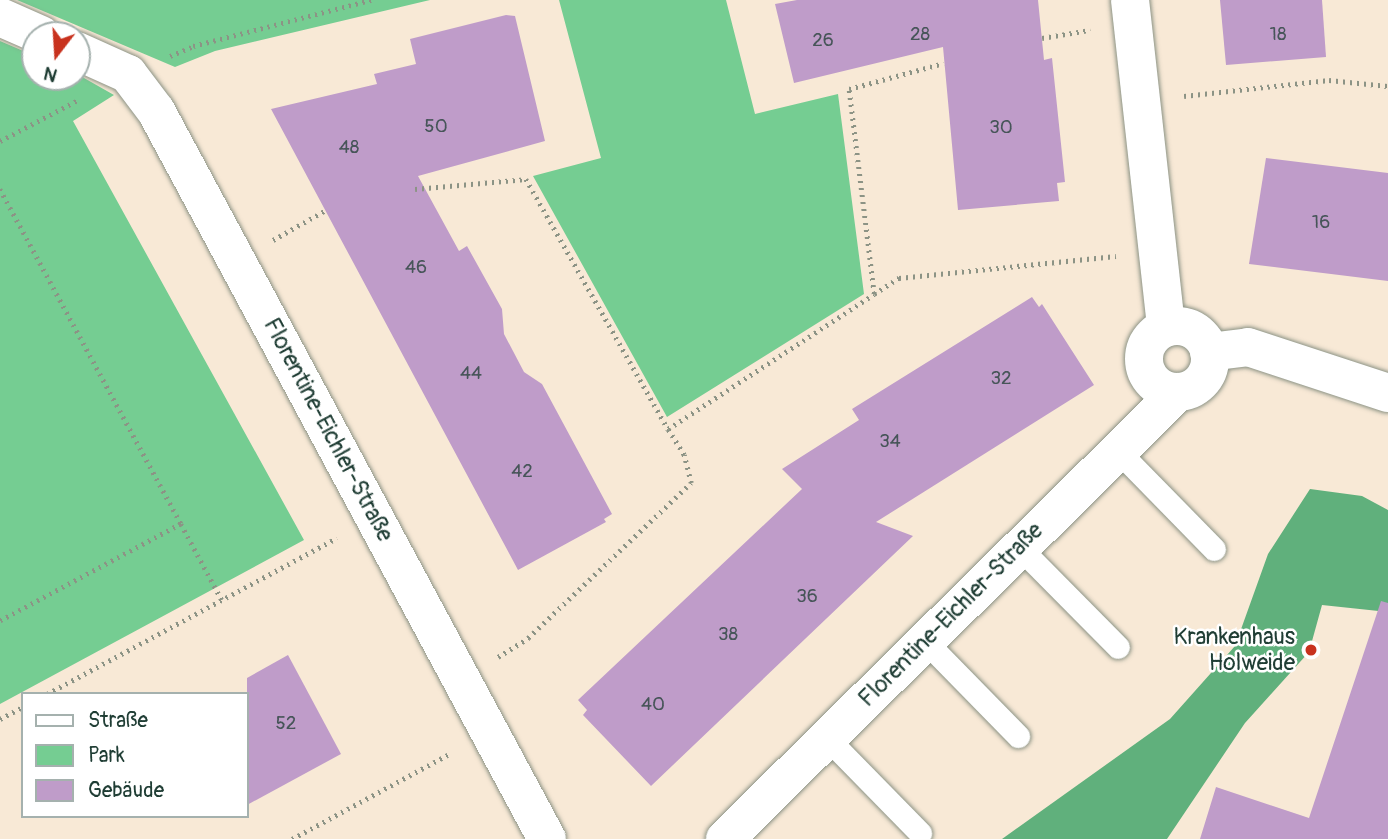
<!DOCTYPE html>
<html>
<head>
<meta charset="utf-8">
<style>
	body { margin:0 }
	#map { position:relative; width:1388px; height:839px; overflow:hidden; background:#f8e9d6; font-family:Pangolin,sans-serif }
	div>[style] { position:absolute }
	[style*='--x'] { left:calc(var(--x)*1px); top:calc(var(--y)*1px); width:calc(var(--w)*1px); rotate:calc(var(--a)*1deg) }
	.green>* { inset:0; background:#75cd92 }
	.forest>* { inset:0; background:#60b07c }
	.building>* { inset:0; background:#bf9cc9 }
	.path>* { height:4.5px; margin-top:-2.25px; transform-origin:0; background:repeating-linear-gradient(90deg,#8c9385 0 2px,transparent 0 7px) }
	.roads { filter:drop-shadow(0 0 2px #8c9385) drop-shadow(0 0 2px #8c9385) }
	.lane>* { height:23px; margin:-11.5px; padding:0 11.5px; transform-origin:11.5px; border-radius:11.5px; background:#fff }
	.street>* { height:38px; margin:-19px; padding:0 19px; transform-origin:19px; border-radius:19px; background:#fff }
	.street>.ring { margin:-19px; padding:0; box-sizing:content-box; background:none; border:38px solid #fff; border-radius:50% }
	.dots>* { width:19px; height:19px; translate:-50% -50%; box-sizing:border-box; border:4px solid #fff; border-radius:50% }
	span { translate:-50% -50%; white-space:nowrap; text-align:center; line-height:1.15; -webkit-text-stroke:5px #fff; paint-order:stroke }
	.number-label { font-size:19px; color:#475559 }
	.number-label span { -webkit-text-stroke-width:0 }
	.street-label { font-size:23px; color:#1f3d34 }
	.poi-label { font-size:23px; color:#1f3d34 }
	.right { translate:-100% -50%; text-align:right }
	.legend { position:absolute; left:21px; top:692px; width:228px; height:126px; box-sizing:border-box; background:#fff; border:2px solid #a5b1ae; margin:0; padding:9px 12px; list-style:none; font-size:21px; color:#1f3d34 }
	.legend li { display:flex; align-items:center; gap:14px; height:35px }
	.legend b { width:35px; border:2px solid #a5b1ae }
	.north { position:absolute; left:21px; top:21px; width:70px; height:70px; box-sizing:border-box; background:#fff; border:2px solid #a5b1ae; border-radius:50%; rotate:197deg; font-size:19px; font-weight:700; line-height:28px; text-align:center; color:#1f3d34 }
	.north::after { content:''; display:block; margin:auto; width:24px; height:32px; background:#c8321e; clip-path:polygon(50% 0,100% 100%,50% 72%,0 100%) }
</style>
</head>
<body>
<div id="map">
	<div class="green">
		<i style="clip-path:polygon(17px 0,430px 0,215px 51px,175px 67px)"></i>
		<i style="clip-path:polygon(559px 0,726px 0,755px 114px,838px 94px,864px 294px,667px 417px,533px 176px,601px 158px)"></i>
		<i style="clip-path:polygon(0 41px,35px 56px,35px 77px,77px 74px,114px 95px,73px 121px,304px 540px,0 704px)"></i>
	</div>
	<div class="forest">
		<i style="clip-path:polygon(1310px 489px,1362px 496px,1388px 510px,1388px 612px,1322px 605px,1309px 652px,1245px 723px,1167px 839px,1002px 839px,1170px 719px,1235px 646px,1268px 554px)"></i>
	</div>
	<div class="building">
		<i style="clip-path:polygon(797px 0,1038px 0,1044px 60px,1052px 58px,1065px 182px,1057px 183px,1059px 201px,958px 210px,943px 47px,794px 83px,775px 4px)"></i>
		<i style="clip-path:polygon(1220px 0,1322px 0,1326px 57px,1226px 65px)"></i>
		<i style="clip-path:polygon(506px 15px,515px 16px,545px 141px,418px 176px,459px 251px,467px 246px,502px 309px,504px 334px,524px 372px,542px 384px,612px 514px,604px 519px,606px 522px,518px 570px,271px 109px,377px 84px,374px 74px,416px 64px,410px 39px)"></i>
		<i style="clip-path:polygon(1266px 158px,1388px 173px,1388px 281px,1249px 264px)"></i>
		<i style="clip-path:polygon(1032px 297px,1039px 307px,1042px 304px,1094px 385px,876px 522px,913px 536px,651px 786px,583px 715px,587px 710px,578px 700px,802px 489px,782px 469px,859px 420px,852px 409px)"></i>
		<i style="clip-path:polygon(1381px 601px,1388px 603px,1388px 839px,1200px 839px,1216px 787px,1309px 818px)"></i>
		<i style="clip-path:polygon(288px 655px,341px 754px,247px 805px,247px 678px)"></i>
	</div>
	<div class="path">
		<i style="--x:1042;--y:38;--w:49;--a:-9.5"></i>
		<i style="--x:170;--y:56;--w:25;--a:-23"></i>
		<i style="--x:193;--y:46;--w:184;--a:-14.5"></i>
		<i style="--x:1184;--y:96;--w:146;--a:-6.3"></i>
		<i style="--x:1329;--y:80;--w:59;--a:5.8"></i>
		<i style="--x:0;--y:141;--w:90;--a:-27.7"></i>
		<i style="--x:0;--y:189;--w:381;--a:61.6"></i>
		<i style="--x:181;--y:524;--w:205;--a:151.8"></i>
		<i style="--x:415;--y:189;--w:111;--a:-5.1"></i>
		<i style="--x:526;--y:179;--w:288;--a:60.4"></i>
		<i style="--x:273;--y:240;--w:59;--a:-29.6"></i>
		<i style="--x:874;--y:294;--w:207;--a:-97"></i>
		<i style="--x:849;--y:89;--w:98;--a:-15.3"></i>
		<i style="--x:181;--y:524;--w:86;--a:61.7"></i>
		<i style="--x:498;--y:657;--w:36;--a:-32"></i>
		<i style="--x:528;--y:638;--w:225;--a:-43.6"></i>
		<i style="--x:691;--y:483;--w:29;--a:-104"></i>
		<i style="--x:684;--y:455;--w:31;--a:-122"></i>
		<i style="--x:668;--y:429;--w:246;--a:-33.2"></i>
		<i style="--x:874;--y:294;--w:30;--a:-33"></i>
		<i style="--x:899;--y:278;--w:218;--a:-5.8"></i>
		<i style="--x:47;--y:694;--w:329;--a:-28.3"></i>
		<i style="--x:0;--y:719;--w:26;--a:-28"></i>
		<i style="--x:292;--y:839;--w:181;--a:-28.4"></i>
	</div>
	<div class="roads">
		<div class="lane">
			<i style="--x:1118;--y:451;--w:137;--a:45.6"></i>
			<i style="--x:1020;--y:548;--w:139;--a:45.3"></i>
			<i style="--x:925;--y:641;--w:133;--a:45.6"></i>
			<i style="--x:827;--y:738;--w:133;--a:45.6"></i>
		</div>
		<div class="street">
			<i style="--x:1130;--y:0;--w:329;--a:83.7"></i>
			<i style="--x:0;--y:17;--w:45;--a:23.7"></i>
			<i style="--x:77;--y:51;--w:56;--a:24.3"></i>
			<i style="--x:128;--y:74;--w:46;--a:52.9"></i>
			<i style="--x:156;--y:111;--w:826;--a:61.76"></i>
			<i class="ring" style="left:1144px;top:326px;width:28px;height:28px"></i>
			<i style="--x:1209;--y:352;--w:39;--a:-7"></i>
			<i style="--x:1248;--y:347;--w:147;--a:18.2"></i>
			<i style="--x:725;--y:839;--w:636;--a:-44.62"></i>
		</div>
	</div>
	<div class="dots">
		<i style="left:1311px;top:650px;background:#c8321e"></i>
	</div>
	<div class="number-label">
		<span style="left:920px;top:35px">28</span>
		<span style="left:1278px;top:35px">18</span>
		<span style="left:823px;top:41px">26</span>
		<span style="left:436px;top:127px">50</span>
		<span style="left:1001px;top:128px">30</span>
		<span style="left:349px;top:148px">48</span>
		<span style="left:1321px;top:223px">16</span>
		<span style="left:416px;top:268px">46</span>
		<span style="left:471px;top:374px">44</span>
		<span style="left:1001px;top:379px">32</span>
		<span style="left:890px;top:442px">34</span>
		<span style="left:522px;top:472px">42</span>
		<span style="left:807px;top:597px">36</span>
		<span style="left:728px;top:635px">38</span>
		<span style="left:653px;top:705px">40</span>
		<span style="left:286px;top:724px">52</span>
	</div>
	<div class="street-label">
		<span style="left:328px;top:430px;rotate:62deg">Florentine-Eichler-Straße</span>
		<span style="left:951px;top:615px;rotate:-45deg">Florentine-Eichler-Straße</span>
	</div>
	<div class="poi-label">
		<span class="right" style="left:1295px;top:650px">Krankenhaus<br>Holweide</span>
	</div>
	<ul class="legend">
	<li><b style="height:9px;background:#fff"></b>Straße</li>
	<li><b style="height:19px;background:#75cd92"></b>Park</li>
	<li><b style="height:19px;background:#bf9cc9"></b>Gebäude</li>
	</ul>
	<div class="north">N</div>
</div>
</body>
</html>
